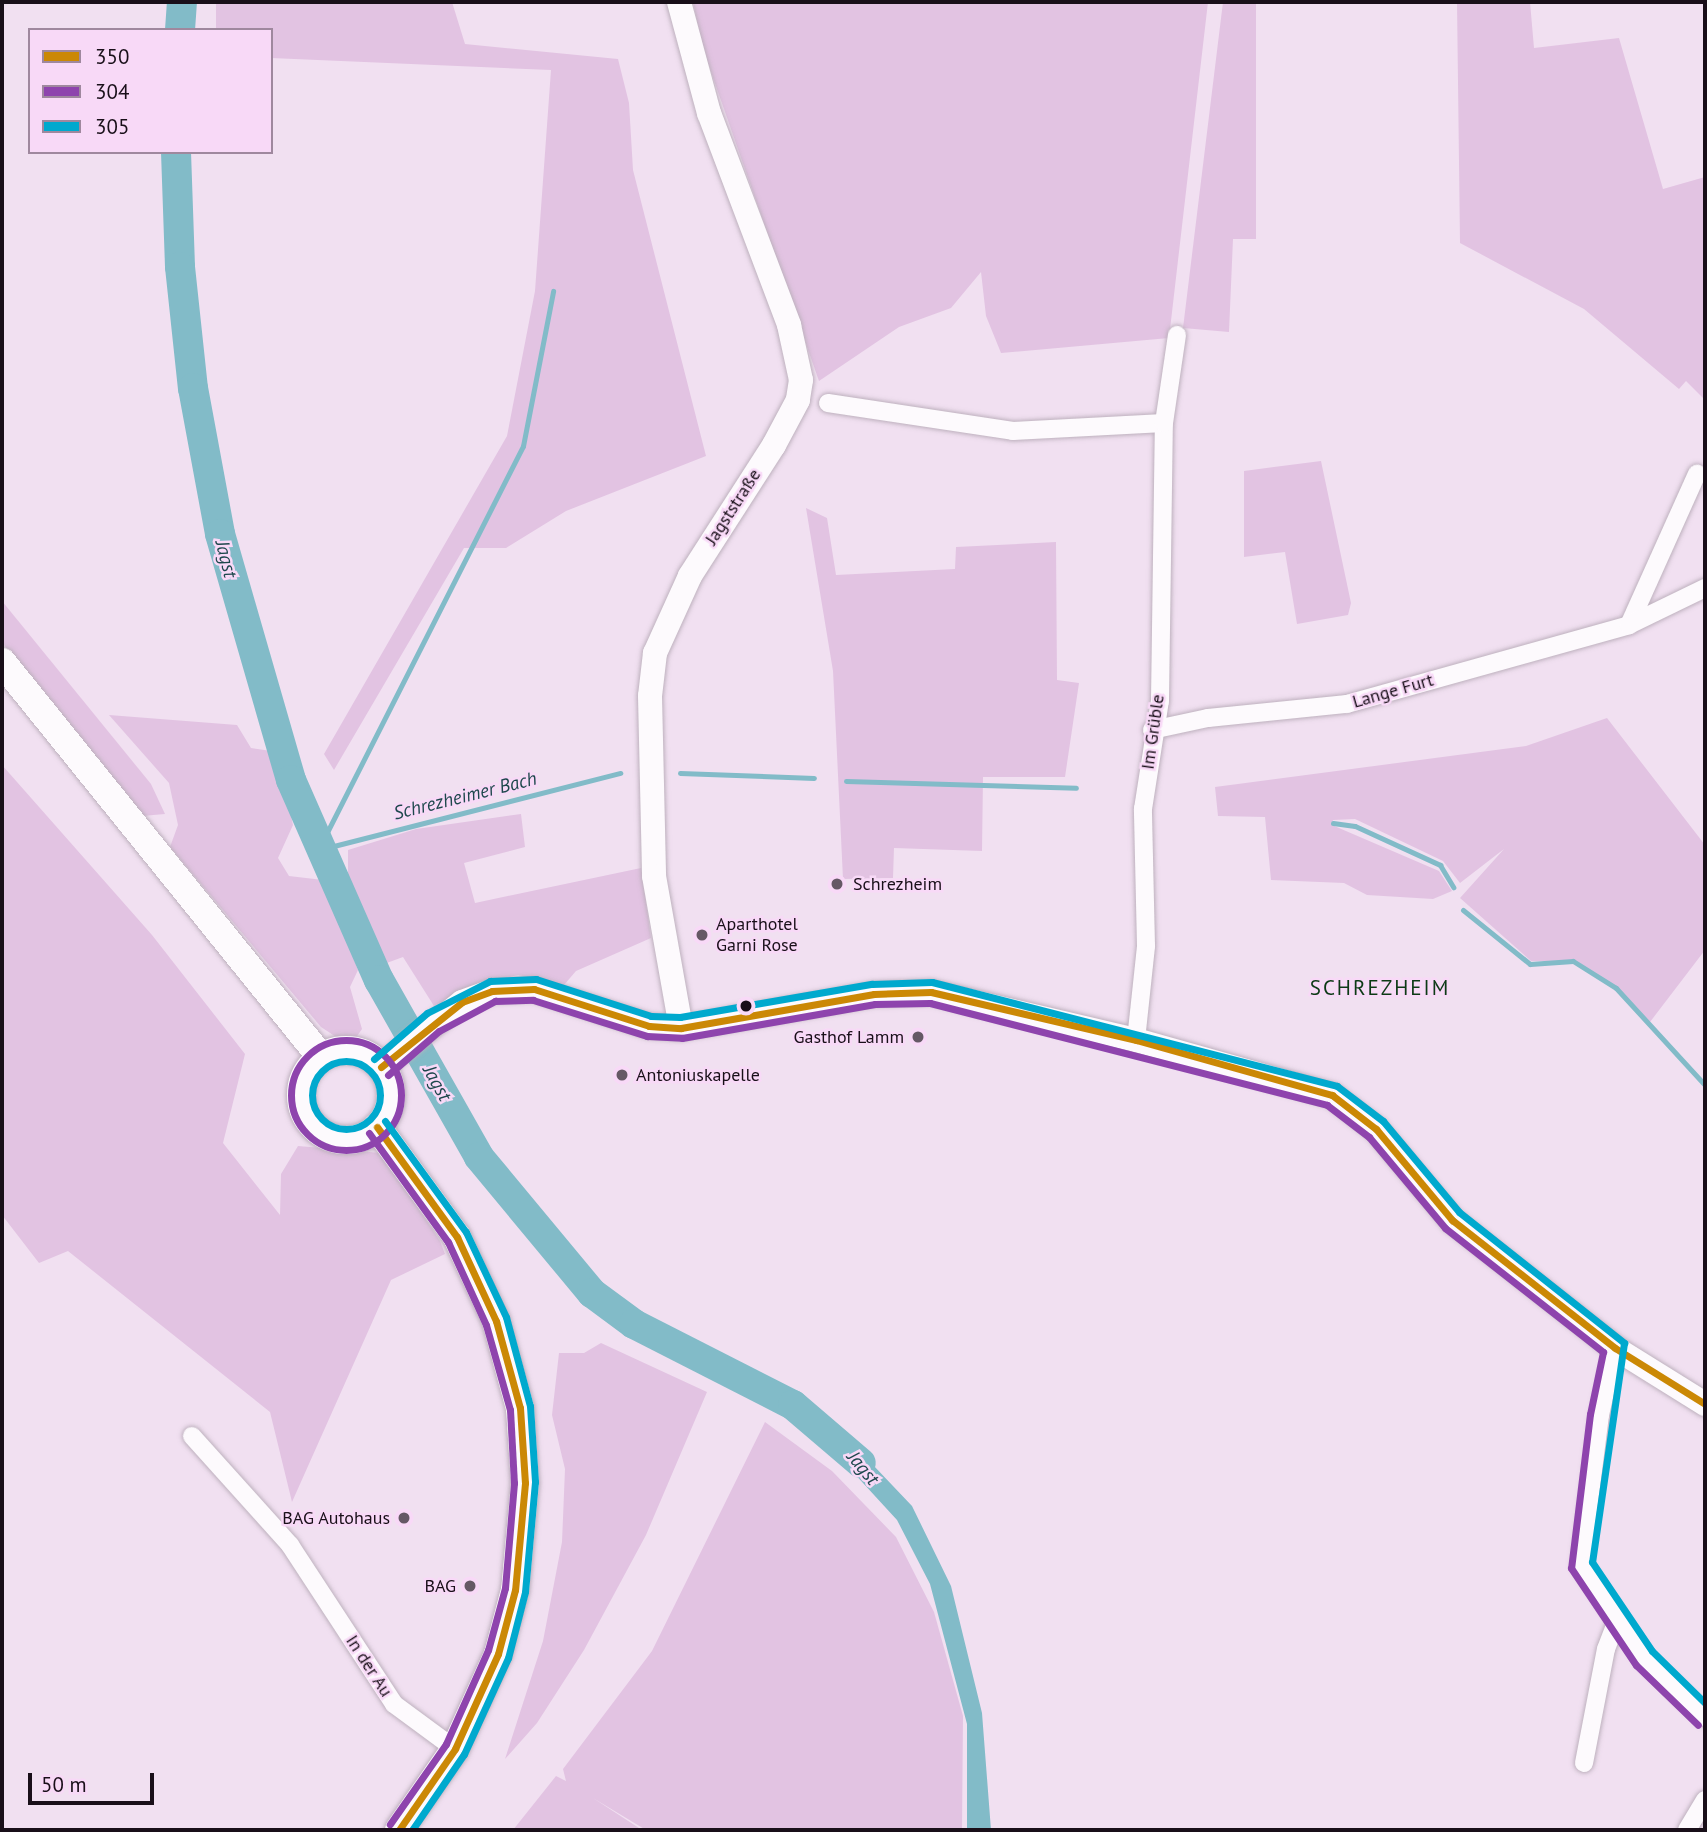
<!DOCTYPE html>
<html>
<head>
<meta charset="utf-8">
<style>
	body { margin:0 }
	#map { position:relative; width:1707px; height:1832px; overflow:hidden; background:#f1e0f1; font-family:"PT Sans",sans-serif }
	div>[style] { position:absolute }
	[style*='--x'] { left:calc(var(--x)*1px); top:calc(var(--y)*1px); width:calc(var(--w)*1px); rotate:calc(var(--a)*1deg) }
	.green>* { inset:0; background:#e2c3e2 }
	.water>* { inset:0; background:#82bbc8 }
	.stream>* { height:5px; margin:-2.5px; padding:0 2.5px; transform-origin:2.5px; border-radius:2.5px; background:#82bbc8 }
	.river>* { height:30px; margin:-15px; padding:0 15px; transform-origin:15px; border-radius:15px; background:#82bbc8 }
	.roads { filter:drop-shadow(0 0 2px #beb1be) drop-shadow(0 0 2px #beb1be) }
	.street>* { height:18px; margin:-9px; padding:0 9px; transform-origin:9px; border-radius:9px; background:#fdfafd }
	.secondary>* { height:24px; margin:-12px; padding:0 12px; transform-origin:12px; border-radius:12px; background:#fdfafd }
	.primary>* { height:28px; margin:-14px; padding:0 14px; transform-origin:14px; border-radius:14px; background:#fdfafd }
	.primary>.ring { margin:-14px; padding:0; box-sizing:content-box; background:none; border:28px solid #fdfafd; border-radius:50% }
	.bus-1>* { height:7px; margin:-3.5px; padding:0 3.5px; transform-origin:3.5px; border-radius:3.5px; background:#cb8805 }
	.bus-2>* { height:7px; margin:-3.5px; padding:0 3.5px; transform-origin:3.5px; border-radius:3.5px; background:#8e44ad }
	.bus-2>.ring { margin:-3.5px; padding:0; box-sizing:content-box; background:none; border:7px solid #8e44ad; border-radius:50% }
	.bus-3>* { height:7px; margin:-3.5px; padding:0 3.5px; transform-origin:3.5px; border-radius:3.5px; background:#00a9ce }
	.bus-3>.ring { margin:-3.5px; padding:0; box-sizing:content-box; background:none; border:7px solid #00a9ce; border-radius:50% }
	.dots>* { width:19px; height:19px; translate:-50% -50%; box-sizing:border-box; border:4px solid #f8d9f7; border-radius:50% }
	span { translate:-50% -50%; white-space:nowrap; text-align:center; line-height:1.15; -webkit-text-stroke:5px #f8d9f7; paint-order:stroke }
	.street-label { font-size:18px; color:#190f19 }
	.poi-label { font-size:18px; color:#190f19 }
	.left { translate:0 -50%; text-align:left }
	.right { translate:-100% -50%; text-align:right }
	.water-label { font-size:19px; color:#1d474c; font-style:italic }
	.quarter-label { font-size:21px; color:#0c3a15; letter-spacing:2px }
	.frame { position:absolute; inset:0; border:4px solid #190f19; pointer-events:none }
	.legend { position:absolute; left:28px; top:28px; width:245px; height:126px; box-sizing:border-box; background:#f8d9f7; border:2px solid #9f889e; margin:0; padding:9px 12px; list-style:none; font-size:21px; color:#190f19 }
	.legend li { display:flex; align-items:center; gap:14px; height:35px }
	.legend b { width:35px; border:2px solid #9f889e }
	.scale { position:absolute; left:28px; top:1773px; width:126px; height:32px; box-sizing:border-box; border:4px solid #190f19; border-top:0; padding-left:9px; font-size:21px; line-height:24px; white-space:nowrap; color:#190f19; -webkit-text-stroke:5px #f8d9f7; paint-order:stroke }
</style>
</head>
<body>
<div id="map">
	<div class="green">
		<i style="clip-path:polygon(216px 2px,452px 2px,465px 44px,618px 59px,629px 103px,633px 170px,706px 456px,566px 511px,506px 548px,464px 548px,334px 770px,324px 754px,507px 436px,535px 291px,551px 70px,271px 58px,271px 30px,216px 30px)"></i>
		<i style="clip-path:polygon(693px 2px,1208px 2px,1169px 338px,1001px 353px,986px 316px,981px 272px,951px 308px,899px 327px,819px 381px,702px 46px)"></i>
		<i style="clip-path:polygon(1223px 2px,1256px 2px,1256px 239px,1233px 239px,1229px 332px,1183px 328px)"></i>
		<i style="clip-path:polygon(1457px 2px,1530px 2px,1534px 48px,1619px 38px,1663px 189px,1705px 177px,1705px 400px,1686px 381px,1679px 389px,1584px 309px,1460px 243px)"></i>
		<i style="clip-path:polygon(1321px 461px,1351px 603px,1348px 615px,1297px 624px,1285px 552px,1244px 557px,1244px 471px)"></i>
		<i style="clip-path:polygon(806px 508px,827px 518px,836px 575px,955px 569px,956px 547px,1056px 542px,1057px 680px,1079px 683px,1065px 777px,983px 777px,982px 851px,894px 848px,893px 878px,843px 879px,833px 671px)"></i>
		<i style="clip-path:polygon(2px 601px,151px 784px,165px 814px,142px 816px,27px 677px,2px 642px)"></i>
		<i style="clip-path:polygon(109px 715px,237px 725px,251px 748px,278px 752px,293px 825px,278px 858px,289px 876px,323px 880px,358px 970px,350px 987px,362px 1029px,350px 1046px,321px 1027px,170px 847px,178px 825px,169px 783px)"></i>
		<i style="clip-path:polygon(1607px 718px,1705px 845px,1705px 950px,1650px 1022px,1616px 988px,1573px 961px,1531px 961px,1460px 898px,1504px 849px,1460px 883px,1443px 861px,1355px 819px,1333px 820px,1332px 825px,1439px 871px,1452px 891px,1433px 899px,1367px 895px,1344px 883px,1271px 880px,1265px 817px,1218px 816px,1215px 787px,1526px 746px)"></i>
		<i style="clip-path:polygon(2px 765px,152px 935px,245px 1054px,223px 1143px,280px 1215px,281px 1174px,298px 1146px,381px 1153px,440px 1241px,445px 1254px,391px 1280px,292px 1502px,270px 1412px,68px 1251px,39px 1263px,2px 1215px)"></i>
		<i style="clip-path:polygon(521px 814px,525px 847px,464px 863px,475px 903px,641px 868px,651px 938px,576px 971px,564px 985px,518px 975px,472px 987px,434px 1006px,403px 957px,384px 964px,348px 885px,348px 850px,416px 829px)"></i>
		<i style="clip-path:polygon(601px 1343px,707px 1392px,646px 1535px,584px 1650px,537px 1723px,505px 1759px,543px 1641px,562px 1542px,565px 1469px,552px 1415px,559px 1353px,584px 1353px)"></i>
		<i style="clip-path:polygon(765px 1422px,832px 1471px,896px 1537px,934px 1612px,963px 1716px,962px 1830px,646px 1830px,593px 1798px,642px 1830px,513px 1830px,556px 1776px,566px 1781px,563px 1769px,652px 1651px)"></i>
	</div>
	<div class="water">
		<i style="clip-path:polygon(835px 1425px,912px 1506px,951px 1586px,982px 1713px,991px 1830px,967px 1830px,967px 1724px,930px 1584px,897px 1520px,829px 1446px)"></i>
	</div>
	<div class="stream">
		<i style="--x:680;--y:773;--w:134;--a:2.1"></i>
		<i style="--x:846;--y:781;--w:230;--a:1.7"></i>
		<i style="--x:1333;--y:823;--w:22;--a:8"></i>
		<i style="--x:1355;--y:826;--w:94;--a:24.6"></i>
		<i style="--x:1440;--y:865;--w:26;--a:59"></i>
		<i style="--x:318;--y:850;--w:453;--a:-63.1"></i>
		<i style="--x:523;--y:446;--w:158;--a:-79"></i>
		<i style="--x:318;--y:850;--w:312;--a:-14.3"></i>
		<i style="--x:1463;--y:910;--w:86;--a:38.9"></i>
		<i style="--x:1530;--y:964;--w:43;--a:-4"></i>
		<i style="--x:1573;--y:961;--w:51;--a:32.1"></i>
		<i style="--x:1616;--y:988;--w:132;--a:47.5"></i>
	</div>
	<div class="river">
		<i style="--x:180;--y:30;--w:28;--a:-86"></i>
		<i style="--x:176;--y:152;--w:115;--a:88"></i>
		<i style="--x:180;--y:267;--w:122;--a:83.9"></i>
		<i style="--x:193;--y:388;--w:148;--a:79.5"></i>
		<i style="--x:220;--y:534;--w:256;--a:73.9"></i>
		<i style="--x:291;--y:780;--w:219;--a:66.3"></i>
		<i style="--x:379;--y:980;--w:203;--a:60.5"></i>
		<i style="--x:479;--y:1157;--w:177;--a:50.3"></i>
		<i style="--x:592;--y:1293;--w:52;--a:36.4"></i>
		<i style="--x:634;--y:1324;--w:178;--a:27"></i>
		<i style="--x:793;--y:1405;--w:89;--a:40.5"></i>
	</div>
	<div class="roads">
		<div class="street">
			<i style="--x:828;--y:403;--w:187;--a:8.6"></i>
			<i style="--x:1013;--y:431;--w:151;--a:-3"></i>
			<i style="--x:1629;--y:625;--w:166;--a:-65.8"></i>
			<i style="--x:1152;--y:730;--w:57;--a:-12.1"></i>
			<i style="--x:1208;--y:718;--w:140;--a:-5.8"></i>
			<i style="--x:1347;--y:704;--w:293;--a:-15.6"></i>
			<i style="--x:1629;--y:625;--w:85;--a:-26"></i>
			<i style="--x:1136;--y:1040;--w:95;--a:-83.9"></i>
			<i style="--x:1146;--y:946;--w:137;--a:-91.3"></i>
			<i style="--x:1143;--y:809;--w:109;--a:-81.1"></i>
			<i style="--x:1160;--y:701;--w:278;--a:-89.2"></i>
			<i style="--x:1164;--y:423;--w:89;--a:-81.6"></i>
			<i style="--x:1615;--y:1348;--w:69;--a:102.6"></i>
			<i style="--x:1600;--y:1415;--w:151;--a:97.2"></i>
			<i style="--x:1581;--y:1565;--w:112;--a:55.9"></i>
			<i style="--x:1644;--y:1658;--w:85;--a:44"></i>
			<i style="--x:192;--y:1436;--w:147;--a:48"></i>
			<i style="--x:290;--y:1545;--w:190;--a:56.8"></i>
			<i style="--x:394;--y:1704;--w:76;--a:36.4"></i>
			<i style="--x:1584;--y:1763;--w:116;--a:-79.1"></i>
			<i style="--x:1606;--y:1649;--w:28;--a:-69"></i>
			<i style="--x:1687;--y:1830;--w:35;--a:-59"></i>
		</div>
		<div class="secondary">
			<i style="--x:679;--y:2;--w:115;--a:74.9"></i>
			<i style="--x:709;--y:113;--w:227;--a:69.3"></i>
			<i style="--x:789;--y:325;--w:56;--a:77.7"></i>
			<i style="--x:801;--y:380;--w:20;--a:99"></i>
			<i style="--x:798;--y:400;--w:51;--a:118.1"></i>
			<i style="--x:774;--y:445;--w:156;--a:122.7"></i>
			<i style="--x:690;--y:576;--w:85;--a:114.4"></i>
			<i style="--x:655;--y:653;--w:43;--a:96.6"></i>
			<i style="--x:650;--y:696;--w:180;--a:88.7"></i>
			<i style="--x:654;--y:876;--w:154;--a:79.9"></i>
			<i style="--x:381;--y:1067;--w:104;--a:-38.7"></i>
			<i style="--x:462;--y:1002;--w:32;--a:-20"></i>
			<i style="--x:492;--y:991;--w:42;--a:-2.7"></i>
			<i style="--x:534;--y:989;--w:121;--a:17.8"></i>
			<i style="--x:649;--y:1026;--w:32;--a:4"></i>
			<i style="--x:681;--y:1028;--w:196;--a:-10"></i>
			<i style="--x:874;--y:994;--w:57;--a:-2"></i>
			<i style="--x:931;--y:992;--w:211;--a:13.2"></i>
			<i style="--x:1136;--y:1040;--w:204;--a:15.7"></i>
			<i style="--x:1332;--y:1095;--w:56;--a:37.7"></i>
			<i style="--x:1376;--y:1129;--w:119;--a:50.1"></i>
			<i style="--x:1452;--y:1220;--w:207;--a:38.1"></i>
			<i style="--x:1615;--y:1348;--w:106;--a:31.9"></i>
		</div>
		<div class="primary">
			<i style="--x:2;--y:662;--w:508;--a:51.08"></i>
			<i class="ring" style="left:301px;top:1050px;width:62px;height:62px"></i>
			<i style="--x:377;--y:1127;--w:136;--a:54"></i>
			<i style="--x:457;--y:1237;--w:93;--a:65.1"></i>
			<i style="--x:496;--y:1321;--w:90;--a:74.6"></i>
			<i style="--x:520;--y:1408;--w:75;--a:86.2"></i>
			<i style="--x:525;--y:1483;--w:107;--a:95.3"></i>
			<i style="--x:515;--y:1590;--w:66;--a:104.9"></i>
			<i style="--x:498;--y:1654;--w:104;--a:114.4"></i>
			<i style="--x:455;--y:1749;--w:98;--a:124.7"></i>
		</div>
	</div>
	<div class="bus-1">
		<i style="--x:381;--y:1067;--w:104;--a:-38.7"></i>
		<i style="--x:462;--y:1002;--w:32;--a:-20"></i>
		<i style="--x:492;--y:991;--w:42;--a:-2.7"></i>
		<i style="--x:534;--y:989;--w:121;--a:17.8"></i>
		<i style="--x:649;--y:1026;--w:32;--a:4"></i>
		<i style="--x:681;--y:1028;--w:196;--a:-10"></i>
		<i style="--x:874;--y:994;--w:57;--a:-2"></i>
		<i style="--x:931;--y:992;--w:211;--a:13.2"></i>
		<i style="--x:1136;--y:1040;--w:204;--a:15.7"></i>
		<i style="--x:1332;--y:1095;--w:56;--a:37.7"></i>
		<i style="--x:1376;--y:1129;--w:119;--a:50.1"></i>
		<i style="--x:1452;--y:1220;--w:207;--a:38.1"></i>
		<i style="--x:1615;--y:1348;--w:106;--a:31.9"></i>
		<i style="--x:377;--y:1127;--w:136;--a:54"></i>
		<i style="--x:457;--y:1237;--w:93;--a:65.1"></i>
		<i style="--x:496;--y:1321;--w:90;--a:74.6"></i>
		<i style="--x:520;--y:1408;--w:75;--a:86.2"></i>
		<i style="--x:525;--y:1483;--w:107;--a:95.3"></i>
		<i style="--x:515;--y:1590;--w:66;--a:104.9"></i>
		<i style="--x:498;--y:1654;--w:104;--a:114.4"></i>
		<i style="--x:455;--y:1749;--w:98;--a:124.7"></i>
	</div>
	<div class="bus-2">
		<i class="ring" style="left:291px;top:1040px;width:103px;height:103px"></i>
		<i style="--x:388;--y:1075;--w:67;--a:-40.8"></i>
		<i style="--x:439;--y:1031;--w:64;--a:-28.2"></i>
		<i style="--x:495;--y:1001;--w:38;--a:-2"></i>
		<i style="--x:533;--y:1000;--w:120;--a:17.5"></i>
		<i style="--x:647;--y:1036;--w:35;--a:3"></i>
		<i style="--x:682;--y:1038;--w:196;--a:-10"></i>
		<i style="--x:875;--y:1004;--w:55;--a:-1"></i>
		<i style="--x:930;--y:1003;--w:410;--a:14.4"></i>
		<i style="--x:1327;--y:1105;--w:53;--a:37.3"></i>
		<i style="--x:1369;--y:1137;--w:119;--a:50.1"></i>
		<i style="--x:1445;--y:1228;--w:201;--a:38.1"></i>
		<i style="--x:1603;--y:1352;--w:63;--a:101.8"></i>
		<i style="--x:1590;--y:1414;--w:155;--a:97"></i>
		<i style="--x:1571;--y:1568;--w:117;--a:56.2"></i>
		<i style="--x:1636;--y:1665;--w:86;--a:44.1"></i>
		<i style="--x:369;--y:1133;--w:135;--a:54.1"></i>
		<i style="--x:448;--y:1242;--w:91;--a:65.4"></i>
		<i style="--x:486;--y:1325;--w:88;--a:74.2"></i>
		<i style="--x:510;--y:1410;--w:73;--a:86.9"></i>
		<i style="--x:514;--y:1483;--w:105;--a:94.9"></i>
		<i style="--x:505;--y:1588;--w:64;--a:105.3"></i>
		<i style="--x:488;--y:1650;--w:103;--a:114.1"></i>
		<i style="--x:446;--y:1744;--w:98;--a:125"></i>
	</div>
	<div class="bus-3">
		<i style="--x:374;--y:1059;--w:70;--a:-41"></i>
		<i style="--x:427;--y:1013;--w:71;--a:-26.9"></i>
		<i style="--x:490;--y:981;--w:46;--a:-2.5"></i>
		<i style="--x:536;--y:979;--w:121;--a:17.8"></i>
		<i style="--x:651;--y:1016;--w:29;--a:2"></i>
		<i style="--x:680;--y:1017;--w:195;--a:-9.8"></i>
		<i style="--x:872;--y:984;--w:60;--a:-1.9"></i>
		<i style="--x:932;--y:982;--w:418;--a:14.4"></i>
		<i style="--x:1337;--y:1086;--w:58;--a:37.3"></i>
		<i style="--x:1383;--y:1121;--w:119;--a:50.1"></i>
		<i style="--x:1459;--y:1212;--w:211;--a:38.4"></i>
		<i style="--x:1624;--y:1343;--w:221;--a:98.3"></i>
		<i style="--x:1592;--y:1562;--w:107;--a:56"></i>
		<i style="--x:1652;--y:1651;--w:74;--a:44.5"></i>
		<i class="ring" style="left:312px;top:1061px;width:61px;height:61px"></i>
		<i style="--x:385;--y:1121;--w:137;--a:53.9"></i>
		<i style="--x:466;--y:1232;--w:94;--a:64.8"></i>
		<i style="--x:506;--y:1317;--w:92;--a:74.9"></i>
		<i style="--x:530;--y:1406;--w:76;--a:86.2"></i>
		<i style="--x:535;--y:1482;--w:110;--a:95.2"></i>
		<i style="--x:525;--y:1592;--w:68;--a:104.4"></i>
		<i style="--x:508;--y:1658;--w:106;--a:114.6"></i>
		<i style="--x:464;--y:1754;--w:92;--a:124.4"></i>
	</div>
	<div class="dots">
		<i style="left:837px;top:884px;background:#655865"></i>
		<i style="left:702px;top:935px;background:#655865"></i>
		<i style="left:746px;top:1006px;background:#190f19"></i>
		<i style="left:918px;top:1037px;background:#655865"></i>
		<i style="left:622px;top:1075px;background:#655865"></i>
		<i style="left:404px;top:1518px;background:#655865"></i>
		<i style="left:470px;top:1586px;background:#655865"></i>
	</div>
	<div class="street-label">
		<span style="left:733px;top:507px;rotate:-57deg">Jagststraße</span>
		<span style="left:1393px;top:691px;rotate:-16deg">Lange Furt</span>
		<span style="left:1153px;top:732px;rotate:-82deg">Im Grüble</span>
		<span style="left:369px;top:1666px;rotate:57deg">In der Au</span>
	</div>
	<div class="poi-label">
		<span class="left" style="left:853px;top:884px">Schrezheim</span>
		<span class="left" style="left:716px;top:935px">Aparthotel<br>Garni Rose</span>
		<span class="right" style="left:904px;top:1037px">Gasthof Lamm</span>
		<span class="left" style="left:636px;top:1075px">Antoniuskapelle</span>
		<span class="right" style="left:390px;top:1518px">BAG Autohaus</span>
		<span class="right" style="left:456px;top:1586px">BAG</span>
	</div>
	<div class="water-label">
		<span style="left:226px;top:559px;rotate:76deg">Jagst</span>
		<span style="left:465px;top:796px;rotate:-14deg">Schrezheimer Bach</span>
		<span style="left:437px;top:1083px;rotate:61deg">Jagst</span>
		<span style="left:863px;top:1468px;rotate:50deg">Jagst</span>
	</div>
	<div class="quarter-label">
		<span style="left:1380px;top:988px">SCHREZHEIM</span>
	</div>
	<div class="frame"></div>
	<ul class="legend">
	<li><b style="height:9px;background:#cb8805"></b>350</li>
	<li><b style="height:9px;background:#8e44ad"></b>304</li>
	<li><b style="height:9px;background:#00a9ce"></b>305</li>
	</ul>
	<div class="scale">50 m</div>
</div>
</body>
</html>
